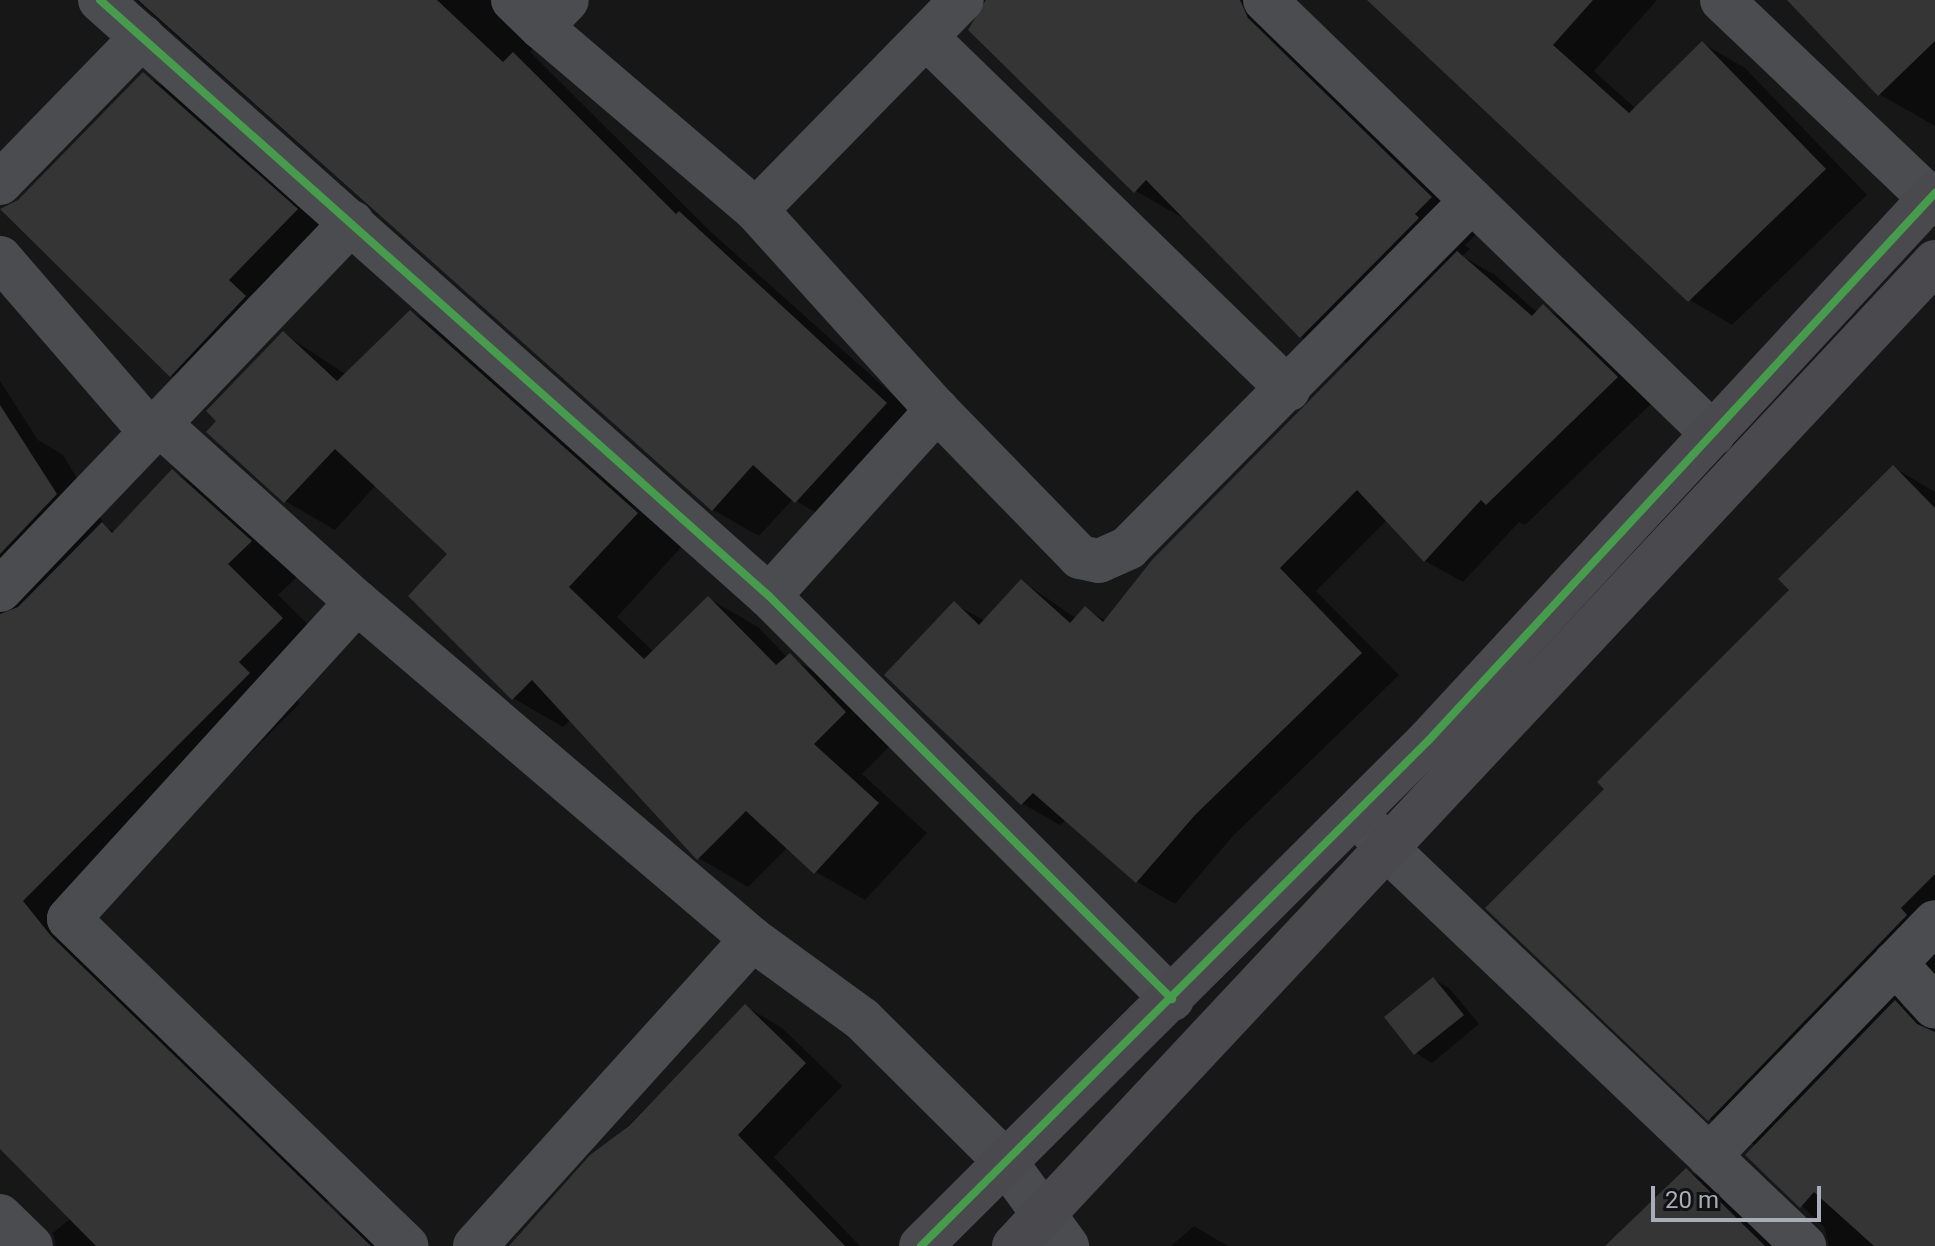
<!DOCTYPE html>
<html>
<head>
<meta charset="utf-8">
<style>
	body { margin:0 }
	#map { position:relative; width:1935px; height:1246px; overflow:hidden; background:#171717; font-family:Roboto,sans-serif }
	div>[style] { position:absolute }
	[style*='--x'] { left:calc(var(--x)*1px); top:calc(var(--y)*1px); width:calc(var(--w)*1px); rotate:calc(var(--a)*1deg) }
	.shadow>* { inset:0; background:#0007 }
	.building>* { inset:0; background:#353536 }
	.street>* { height:44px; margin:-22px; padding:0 22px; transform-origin:22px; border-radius:22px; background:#4b4c50 }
	.secondary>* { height:44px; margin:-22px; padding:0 22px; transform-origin:22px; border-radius:22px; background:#4a4a4e }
	.cycleway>* { height:8px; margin:-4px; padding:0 4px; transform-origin:4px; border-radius:4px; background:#469c4c }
	span { translate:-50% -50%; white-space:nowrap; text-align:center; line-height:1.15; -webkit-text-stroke:8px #111113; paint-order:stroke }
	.scale { position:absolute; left:1651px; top:1186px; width:170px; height:36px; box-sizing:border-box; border:4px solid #a8adb8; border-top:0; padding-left:10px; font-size:24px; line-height:28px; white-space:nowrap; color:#a8adb8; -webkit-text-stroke:6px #111113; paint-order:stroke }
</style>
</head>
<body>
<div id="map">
	<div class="shadow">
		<i style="clip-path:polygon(136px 0,577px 0,530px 52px,711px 232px,932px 430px,842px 528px,793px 499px,759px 536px,713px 510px)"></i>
		<i style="clip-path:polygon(988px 0,1259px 0,1483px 228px,1465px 245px,1470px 249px,1462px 256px,1495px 275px,1538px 313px,1544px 307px,1581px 329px,1655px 400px,1525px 525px,1519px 522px,1463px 582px,1425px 561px,1387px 520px,1316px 591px,1399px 675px,1233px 836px,1175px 904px,1137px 882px,1066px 820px,1060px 825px,1023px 804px,887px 675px,955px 604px,985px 621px,1022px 581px,1077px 619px,1086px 609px,1106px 621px,1348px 364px,1301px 337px,1188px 221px,1136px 191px)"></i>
		<i style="clip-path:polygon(1370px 0,1657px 0,1594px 71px,1636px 109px,1702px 43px,1745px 68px,1867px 195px,1732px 325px,1690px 300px)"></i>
		<i style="clip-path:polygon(1789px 0,1935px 0,1935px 126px,1879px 94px)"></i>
		<i style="clip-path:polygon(143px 74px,184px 98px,337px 234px,212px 399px,171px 375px,19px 202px)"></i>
		<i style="clip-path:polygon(411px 312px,460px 341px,686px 542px,617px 617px,654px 652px,708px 598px,758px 627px,787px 657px,839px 684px,895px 741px,862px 774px,927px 833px,865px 900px,816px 872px,788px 847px,748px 887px,699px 858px,571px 719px,563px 727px,513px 698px,450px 554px,376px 485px,335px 530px,285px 501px,283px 333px,347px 375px)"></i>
		<i style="clip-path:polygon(0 381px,38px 440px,63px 455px,106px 527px,115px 532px,172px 471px,224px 501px,302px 572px,278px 595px,333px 649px,290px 693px,300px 703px,74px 932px,336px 1194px,275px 1246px,56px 1246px,53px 1233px,71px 1218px,0 1146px)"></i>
		<i style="clip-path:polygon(1893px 467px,1935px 492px,1935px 972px,1902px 1006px,1935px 1025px,1935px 1246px,1829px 1246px,1824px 1227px,1748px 1155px,1756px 1146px,1710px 1119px,1607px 789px,1792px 590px)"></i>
		<i style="clip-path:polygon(1433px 979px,1449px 988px,1479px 1024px,1432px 1063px,1416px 1053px)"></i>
		<i style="clip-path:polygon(745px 1006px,782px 1028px,842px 1086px,774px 1157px,860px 1246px,511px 1246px)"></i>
		<i style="clip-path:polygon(1686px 1170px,1734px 1198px,1785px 1246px,1607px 1246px)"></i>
		<i style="clip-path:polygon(331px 1210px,369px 1231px,385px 1246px,298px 1246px)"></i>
		<i style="clip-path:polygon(1194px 1226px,1226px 1245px,1227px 1246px,1171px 1246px)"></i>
	</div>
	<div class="building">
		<i style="clip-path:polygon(138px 0,437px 0,503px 62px,513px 52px,676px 214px,679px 211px,887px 403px,795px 503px,753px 465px,712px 511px)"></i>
		<i style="clip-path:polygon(986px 0,1240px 0,1248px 18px,1432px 197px,1415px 214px,1419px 218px,1300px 338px,1146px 180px,1134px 193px,968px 30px)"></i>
		<i style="clip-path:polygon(1367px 0,1593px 0,1553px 45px,1629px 113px,1702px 41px,1826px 169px,1688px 302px)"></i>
		<i style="clip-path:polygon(1787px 0,1935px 0,1935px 41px,1878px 96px)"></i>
		<i style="clip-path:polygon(143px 72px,298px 209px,229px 280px,246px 296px,170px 377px,0 209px,18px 200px)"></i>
		<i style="clip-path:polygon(1457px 251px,1532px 316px,1543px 304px,1618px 377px,1486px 505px,1481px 500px,1424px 562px,1357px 490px,1280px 568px,1362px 653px,1195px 815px,1136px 883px,1033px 793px,1021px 805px,884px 675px,954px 601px,979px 625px,1021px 579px,1070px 623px,1085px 606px,1103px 622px,1152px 560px)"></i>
		<i style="clip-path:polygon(410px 310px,638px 513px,569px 587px,644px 659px,708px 596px,776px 665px,790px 653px,846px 712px,814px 744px,879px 803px,814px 874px,746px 811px,697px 860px,532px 680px,512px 700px,408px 596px,447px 554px,335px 449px,284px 503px,206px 432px,216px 421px,206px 411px,283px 331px,337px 381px)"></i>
		<i style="clip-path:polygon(0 405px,57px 494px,0 554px)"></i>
		<i style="clip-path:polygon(1893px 465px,1935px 508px,1935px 874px,1901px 908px,1907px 915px,1708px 1121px,1485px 908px,1604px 789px,1597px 782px,1789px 590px,1778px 579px)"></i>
		<i style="clip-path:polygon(172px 469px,252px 541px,228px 564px,283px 618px,239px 662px,250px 673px,23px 901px,52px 937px,371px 1246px,96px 1246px,0 1149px,0 614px,18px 607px,102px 522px,112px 533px)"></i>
		<i style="clip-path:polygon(1433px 977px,1464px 1015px,1414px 1055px,1384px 1017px)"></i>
		<i style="clip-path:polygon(1895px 1000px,1917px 1024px,1935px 1032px,1935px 1246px,1874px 1246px,1814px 1192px,1800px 1208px,1745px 1155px)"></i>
		<i style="clip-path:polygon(745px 1004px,806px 1063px,738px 1135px,845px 1246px,509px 1246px,590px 1155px,629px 1126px)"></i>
		<i style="clip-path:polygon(1686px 1168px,1765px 1246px,1605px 1246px)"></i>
	</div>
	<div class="street">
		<i style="--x:100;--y:0;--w:896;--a:41.7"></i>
		<i style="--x:769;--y:596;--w:570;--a:45"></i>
		<i style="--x:513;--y:0;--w:39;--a:44"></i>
		<i style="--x:541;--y:27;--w:37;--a:-46"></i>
		<i style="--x:1265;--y:0;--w:624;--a:44.09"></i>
		<i style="--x:1722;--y:0;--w:294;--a:43.6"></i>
		<i style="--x:541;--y:27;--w:282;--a:40.4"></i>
		<i style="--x:756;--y:210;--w:294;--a:-45.6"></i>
		<i style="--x:927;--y:38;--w:504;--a:44.2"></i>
		<i style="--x:0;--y:183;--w:204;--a:-45.8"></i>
		<i style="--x:756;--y:210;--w:270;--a:47.9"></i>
		<i style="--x:937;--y:410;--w:205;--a:45.8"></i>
		<i style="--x:1080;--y:557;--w:19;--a:12"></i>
		<i style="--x:1099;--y:561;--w:32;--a:-24"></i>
		<i style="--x:1128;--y:548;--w:489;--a:-45.3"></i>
		<i style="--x:0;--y:258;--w:229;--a:49.1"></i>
		<i style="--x:158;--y:423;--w:268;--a:42"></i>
		<i style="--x:357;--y:602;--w:519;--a:40.47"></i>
		<i style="--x:0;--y:590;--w:509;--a:-46.27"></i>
		<i style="--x:769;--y:596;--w:251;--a:-47.9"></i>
		<i style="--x:357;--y:602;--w:428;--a:132.3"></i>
		<i style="--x:69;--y:919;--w:470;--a:44.1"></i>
		<i style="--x:1358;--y:814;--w:43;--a:50.7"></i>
		<i style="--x:1385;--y:847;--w:579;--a:43.6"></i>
		<i style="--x:1895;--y:963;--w:59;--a:47.7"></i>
		<i style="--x:1709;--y:1156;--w:325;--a:-46"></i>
		<i style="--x:0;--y:1216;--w:43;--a:44.1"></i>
		<i style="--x:475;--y:1246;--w:413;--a:-47.9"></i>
		<i style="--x:752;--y:939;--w:136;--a:36"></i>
		<i style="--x:862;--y:1019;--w:200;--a:44.8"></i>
		<i style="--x:1004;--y:1160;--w:107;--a:53.8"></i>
	</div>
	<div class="secondary">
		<i style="--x:921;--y:1246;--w:717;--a:-44.89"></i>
		<i style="--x:1429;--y:740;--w:745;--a:-47.23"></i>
		<i style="--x:1014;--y:1246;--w:1348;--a:-46.89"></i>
	</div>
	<div class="cycleway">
		<i style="--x:100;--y:0;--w:896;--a:41.7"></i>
		<i style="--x:769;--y:596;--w:570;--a:45"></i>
		<i style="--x:921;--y:1246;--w:717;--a:-44.89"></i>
		<i style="--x:1429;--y:740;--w:745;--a:-47.23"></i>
	</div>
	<div class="scale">20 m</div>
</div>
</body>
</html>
